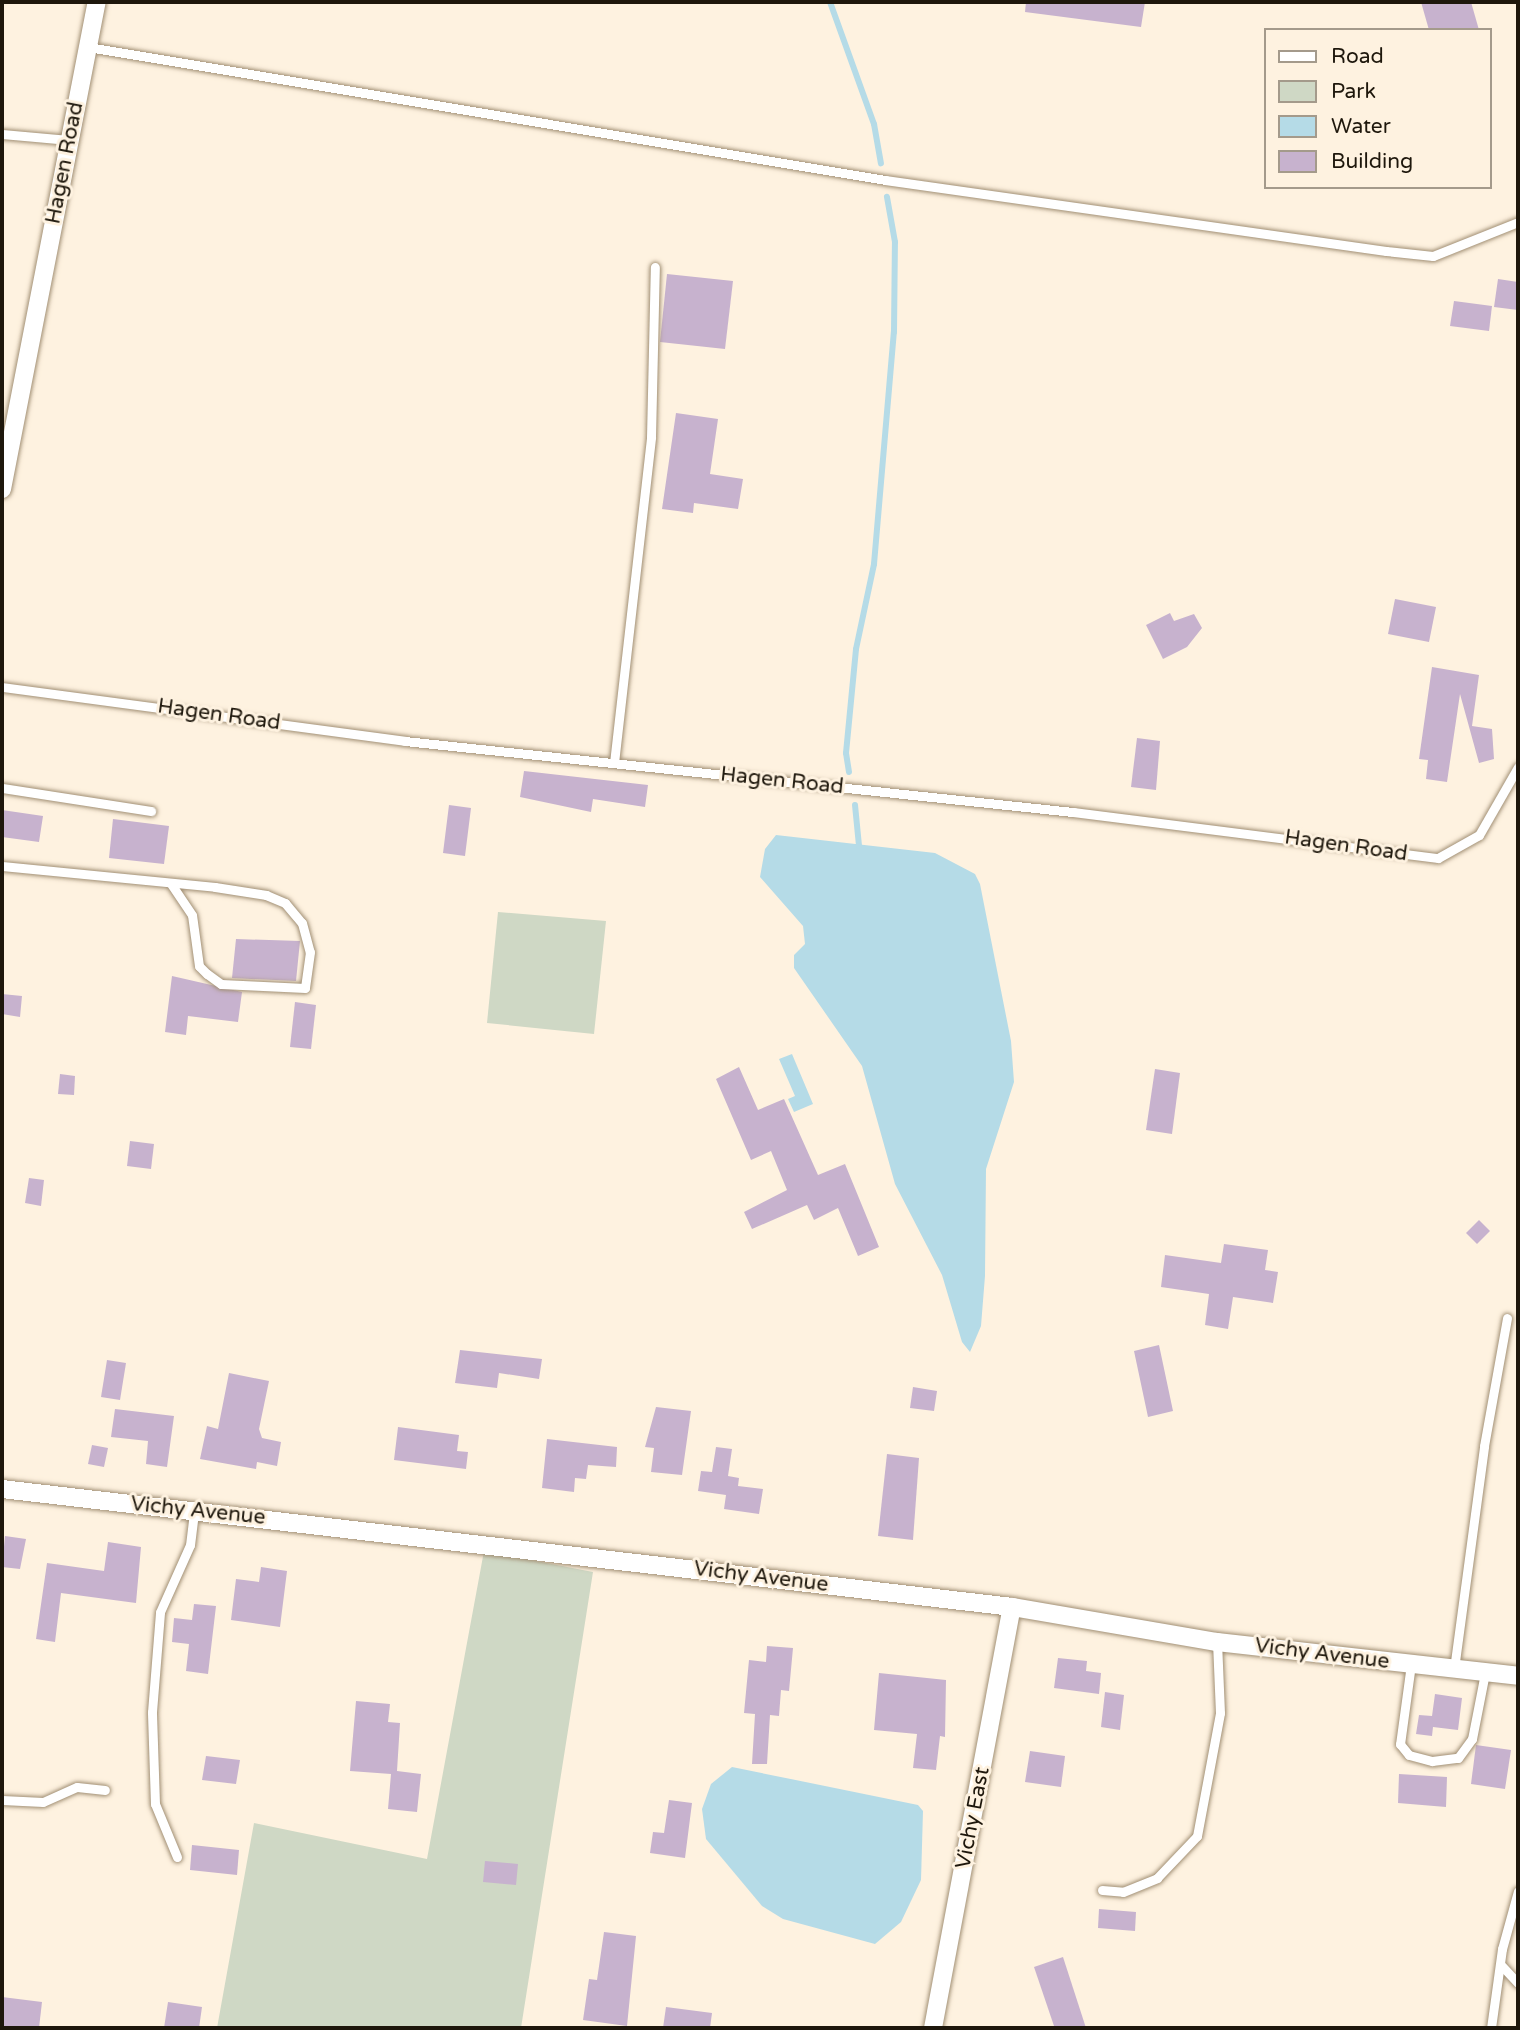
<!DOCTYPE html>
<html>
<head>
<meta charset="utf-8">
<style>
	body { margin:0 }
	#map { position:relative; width:1520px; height:2030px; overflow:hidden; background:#fef2e0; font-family:"Varela Round",sans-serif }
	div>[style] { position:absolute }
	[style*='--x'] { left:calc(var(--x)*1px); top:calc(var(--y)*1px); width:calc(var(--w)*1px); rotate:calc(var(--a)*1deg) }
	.green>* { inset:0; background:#cfd8c5 }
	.water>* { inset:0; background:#b5dbe7 }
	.stream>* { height:6px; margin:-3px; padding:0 3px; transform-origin:3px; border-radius:3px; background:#b5dbe7 }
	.building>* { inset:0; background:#c7b2ce }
	.roads { filter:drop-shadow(0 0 2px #a18f74) drop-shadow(0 0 2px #a18f74) }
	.lane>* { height:9px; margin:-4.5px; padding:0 4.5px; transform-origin:4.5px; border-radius:4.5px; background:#fff }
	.street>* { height:18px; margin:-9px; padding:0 9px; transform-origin:9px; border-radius:9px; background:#fff }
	span { translate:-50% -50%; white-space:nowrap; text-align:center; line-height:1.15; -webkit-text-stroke:6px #fef2e0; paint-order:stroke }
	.street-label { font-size:21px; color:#1e170c }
	.frame { position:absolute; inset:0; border:4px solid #1e170c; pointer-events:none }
	.legend { position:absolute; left:1264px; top:28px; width:228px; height:161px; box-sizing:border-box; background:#fef2e0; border:2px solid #a49a8b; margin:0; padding:9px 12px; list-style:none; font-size:21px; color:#1e170c }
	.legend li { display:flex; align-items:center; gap:14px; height:35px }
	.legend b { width:35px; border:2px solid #a49a8b }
</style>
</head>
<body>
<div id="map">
	<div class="green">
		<i style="clip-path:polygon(498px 912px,606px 921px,594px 1034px,487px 1023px)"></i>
		<i style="clip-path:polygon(484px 1551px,593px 1572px,521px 2028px,217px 2028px,254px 1823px,427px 1859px)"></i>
	</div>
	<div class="water">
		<i style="clip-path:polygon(776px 835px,935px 853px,975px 874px,980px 884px,1011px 1041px,1014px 1082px,986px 1169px,985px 1276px,981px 1326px,970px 1352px,962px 1342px,942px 1275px,895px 1184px,862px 1066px,794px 968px,794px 955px,805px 944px,803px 926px,760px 877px,765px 849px)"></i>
		<i style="clip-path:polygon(792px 1054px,813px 1104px,794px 1112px,788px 1099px,795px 1096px,779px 1059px)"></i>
		<i style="clip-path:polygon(732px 1767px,918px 1805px,923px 1811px,921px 1880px,901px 1922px,875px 1944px,783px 1919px,762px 1906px,706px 1839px,702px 1809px,711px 1784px)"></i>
	</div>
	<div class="stream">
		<i style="--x:830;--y:2;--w:130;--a:70.2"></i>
		<i style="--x:874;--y:124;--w:40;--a:80"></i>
		<i style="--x:849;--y:772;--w:19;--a:-99"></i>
		<i style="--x:846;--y:753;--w:104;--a:-84.5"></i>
		<i style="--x:856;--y:649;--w:87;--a:-78"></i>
		<i style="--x:874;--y:564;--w:233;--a:-85.1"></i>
		<i style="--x:894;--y:332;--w:90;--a:-89.4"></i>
		<i style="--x:895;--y:242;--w:46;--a:-100.1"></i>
		<i style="--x:855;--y:805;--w:41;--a:84.4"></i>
	</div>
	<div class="building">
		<i style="clip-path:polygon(1026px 2px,1145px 2px,1141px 27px,1025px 12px)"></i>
		<i style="clip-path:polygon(1421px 2px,1471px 2px,1479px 30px,1429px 30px)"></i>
		<i style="clip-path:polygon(667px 274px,733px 281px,725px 349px,660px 342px)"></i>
		<i style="clip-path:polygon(1498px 279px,1518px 282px,1518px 310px,1494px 307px)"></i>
		<i style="clip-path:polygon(1454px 301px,1492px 306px,1489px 331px,1450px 326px)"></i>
		<i style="clip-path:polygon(676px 413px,718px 419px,710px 474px,743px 479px,738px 509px,694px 503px,693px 513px,662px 509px)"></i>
		<i style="clip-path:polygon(1395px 599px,1436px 607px,1429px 642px,1388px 634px)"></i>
		<i style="clip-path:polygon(1170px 613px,1174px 621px,1194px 614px,1202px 628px,1187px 647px,1163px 659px,1146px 625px)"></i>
		<i style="clip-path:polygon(1432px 667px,1479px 675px,1472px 726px,1492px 729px,1494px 759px,1479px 763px,1460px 694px,1447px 782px,1426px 779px,1428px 760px,1419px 759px)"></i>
		<i style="clip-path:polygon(1137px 738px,1160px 741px,1156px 790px,1131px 787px)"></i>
		<i style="clip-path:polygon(524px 771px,648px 785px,645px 807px,593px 799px,591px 812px,520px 797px)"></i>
		<i style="clip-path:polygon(449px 805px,471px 808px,465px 856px,443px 853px)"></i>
		<i style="clip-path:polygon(2px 810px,43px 816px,39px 842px,2px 837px)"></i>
		<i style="clip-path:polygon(113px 819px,169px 826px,164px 864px,109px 858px)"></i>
		<i style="clip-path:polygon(236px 939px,300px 941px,296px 981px,232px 978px)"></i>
		<i style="clip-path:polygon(172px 976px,242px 992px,238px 1022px,188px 1016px,186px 1035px,165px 1032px)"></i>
		<i style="clip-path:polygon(2px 994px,22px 996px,20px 1017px,2px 1014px)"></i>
		<i style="clip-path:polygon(295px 1002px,316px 1005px,311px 1049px,290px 1047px)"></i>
		<i style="clip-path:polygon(739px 1067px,758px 1110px,784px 1099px,818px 1175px,845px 1164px,879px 1247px,858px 1256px,838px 1208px,814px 1220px,807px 1205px,752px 1229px,744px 1212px,787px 1190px,771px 1151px,751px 1160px,716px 1079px)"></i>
		<i style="clip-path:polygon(1155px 1069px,1180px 1073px,1172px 1134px,1146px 1130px)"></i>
		<i style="clip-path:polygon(60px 1074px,75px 1076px,74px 1095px,58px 1094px)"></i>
		<i style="clip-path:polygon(130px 1141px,154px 1144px,151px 1169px,127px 1166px)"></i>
		<i style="clip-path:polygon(29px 1178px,44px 1180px,41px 1206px,25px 1203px)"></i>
		<i style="clip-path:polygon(1479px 1220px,1490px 1231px,1477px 1244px,1466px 1233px)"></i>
		<i style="clip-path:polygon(1224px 1244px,1268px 1250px,1265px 1270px,1278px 1272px,1273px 1303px,1233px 1297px,1228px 1329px,1205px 1325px,1209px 1294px,1161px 1287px,1165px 1255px,1221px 1263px)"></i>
		<i style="clip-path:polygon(1159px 1345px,1173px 1411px,1148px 1417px,1134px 1351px)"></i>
		<i style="clip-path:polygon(460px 1350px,542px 1359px,539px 1379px,499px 1373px,497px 1388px,455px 1383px)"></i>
		<i style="clip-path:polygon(107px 1360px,126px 1363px,120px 1400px,101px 1397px)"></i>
		<i style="clip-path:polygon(229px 1373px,269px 1381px,259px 1429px,262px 1438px,281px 1442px,277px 1466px,257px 1462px,256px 1469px,200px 1459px,207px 1426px,218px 1429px)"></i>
		<i style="clip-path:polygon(913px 1387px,937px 1391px,934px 1411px,910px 1408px)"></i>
		<i style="clip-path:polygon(656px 1407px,691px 1411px,682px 1475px,651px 1472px,654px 1448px,645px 1447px)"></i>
		<i style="clip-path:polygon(115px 1409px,174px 1416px,167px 1467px,146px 1464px,148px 1441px,111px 1437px)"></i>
		<i style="clip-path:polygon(398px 1427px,459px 1435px,457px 1451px,468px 1452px,466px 1469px,394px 1460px)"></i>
		<i style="clip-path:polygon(547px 1439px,617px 1447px,616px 1467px,588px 1465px,586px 1479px,575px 1478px,574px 1492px,542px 1488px)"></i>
		<i style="clip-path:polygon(92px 1445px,108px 1448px,104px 1467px,88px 1464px)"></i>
		<i style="clip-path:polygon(716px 1447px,732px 1449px,728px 1476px,739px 1478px,738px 1486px,763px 1489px,759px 1514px,724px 1509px,726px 1495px,698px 1491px,701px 1471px,712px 1472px)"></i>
		<i style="clip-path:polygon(887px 1454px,919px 1458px,913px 1540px,878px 1536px)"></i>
		<i style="clip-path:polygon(5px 1536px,26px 1539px,20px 1569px,2px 1567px)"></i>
		<i style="clip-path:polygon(108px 1542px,141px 1547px,136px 1603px,61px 1593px,55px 1642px,36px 1639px,47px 1563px,104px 1571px)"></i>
		<i style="clip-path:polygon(261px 1567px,287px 1571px,280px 1627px,231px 1620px,236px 1579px,259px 1582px)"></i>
		<i style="clip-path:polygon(194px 1604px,216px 1606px,208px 1674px,186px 1671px,189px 1644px,172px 1642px,174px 1618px,192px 1620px)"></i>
		<i style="clip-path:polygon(767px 1646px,793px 1648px,789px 1691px,781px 1690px,779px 1716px,770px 1715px,767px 1764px,752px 1764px,755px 1714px,744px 1713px,749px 1660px,766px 1662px)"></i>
		<i style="clip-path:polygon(1058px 1658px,1087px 1661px,1086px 1671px,1101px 1673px,1099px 1694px,1054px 1688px)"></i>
		<i style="clip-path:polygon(879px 1673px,946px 1680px,945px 1737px,940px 1736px,936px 1770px,913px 1768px,917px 1734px,874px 1730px)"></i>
		<i style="clip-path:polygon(1105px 1692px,1124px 1695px,1120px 1730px,1101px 1727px)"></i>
		<i style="clip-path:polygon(1435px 1694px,1462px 1698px,1458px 1730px,1433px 1727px,1432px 1736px,1416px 1734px,1419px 1715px,1432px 1716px)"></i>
		<i style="clip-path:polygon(356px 1701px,390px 1704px,388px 1722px,400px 1723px,397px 1771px,421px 1774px,417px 1812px,388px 1809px,391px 1774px,350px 1771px)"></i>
		<i style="clip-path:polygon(1476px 1745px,1511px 1750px,1505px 1789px,1471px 1784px)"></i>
		<i style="clip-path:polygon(1030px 1751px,1065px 1756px,1061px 1787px,1025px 1782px)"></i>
		<i style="clip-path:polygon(206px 1756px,240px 1760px,236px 1784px,202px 1780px)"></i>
		<i style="clip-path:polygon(1399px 1774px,1447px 1777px,1446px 1807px,1398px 1803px)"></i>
		<i style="clip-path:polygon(669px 1800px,692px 1803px,685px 1858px,650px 1853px,653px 1832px,664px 1833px)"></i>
		<i style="clip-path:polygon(192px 1845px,239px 1850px,237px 1875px,190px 1870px)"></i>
		<i style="clip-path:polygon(485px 1861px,518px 1864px,516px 1885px,483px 1882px)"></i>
		<i style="clip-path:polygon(1099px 1909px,1136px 1912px,1135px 1931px,1098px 1928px)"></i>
		<i style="clip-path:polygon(604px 1932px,636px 1936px,627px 2026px,583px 2020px,589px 1979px,597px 1980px)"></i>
		<i style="clip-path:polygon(1063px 1957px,1086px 2028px,1054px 2026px,1034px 1967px)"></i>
		<i style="clip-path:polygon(2px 1997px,42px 2002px,39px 2028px,2px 2028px)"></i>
		<i style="clip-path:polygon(168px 2002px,202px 2007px,199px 2028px,164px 2028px)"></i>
		<i style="clip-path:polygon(666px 2007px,712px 2013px,710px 2028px,663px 2028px)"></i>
	</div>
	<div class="roads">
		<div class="lane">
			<i style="--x:88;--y:47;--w:808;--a:9.47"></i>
			<i style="--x:885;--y:180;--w:506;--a:8.07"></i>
			<i style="--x:1386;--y:251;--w:47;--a:6.1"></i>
			<i style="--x:1433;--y:256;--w:92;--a:-21.8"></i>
			<i style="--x:2;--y:134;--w:67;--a:5.1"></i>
			<i style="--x:2;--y:687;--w:407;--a:7.6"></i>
			<i style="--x:405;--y:741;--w:672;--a:6.07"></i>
			<i style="--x:1073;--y:812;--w:368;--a:7.2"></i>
			<i style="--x:1438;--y:858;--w:47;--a:-29.3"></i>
			<i style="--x:1479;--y:835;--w:78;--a:-60.2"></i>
			<i style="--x:614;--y:763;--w:328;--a:-83.5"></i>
			<i style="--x:651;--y:437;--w:170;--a:-88.7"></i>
			<i style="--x:2;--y:788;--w:151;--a:8.8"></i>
			<i style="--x:2;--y:866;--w:214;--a:5.6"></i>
			<i style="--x:215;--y:887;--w:52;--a:8.9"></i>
			<i style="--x:266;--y:895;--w:21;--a:23"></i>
			<i style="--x:285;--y:903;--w:26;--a:50"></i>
			<i style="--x:302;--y:923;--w:30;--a:75"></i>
			<i style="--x:310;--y:952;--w:36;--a:98"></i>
			<i style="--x:305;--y:988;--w:84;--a:-177.3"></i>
			<i style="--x:221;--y:984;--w:17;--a:-144"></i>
			<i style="--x:207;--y:974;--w:11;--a:-135"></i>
			<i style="--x:199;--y:966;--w:51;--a:-97.8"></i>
			<i style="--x:192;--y:915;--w:37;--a:-124"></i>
			<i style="--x:1411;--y:1664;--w:81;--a:97.8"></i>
			<i style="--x:1400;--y:1744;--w:14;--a:51"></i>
			<i style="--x:1409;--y:1755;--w:24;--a:15"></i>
			<i style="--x:1432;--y:1761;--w:26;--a:-7"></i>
			<i style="--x:1458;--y:1758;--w:24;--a:-54"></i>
			<i style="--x:1472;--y:1739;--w:67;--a:-78.9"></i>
			<i style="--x:1454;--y:1669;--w:225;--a:-82.3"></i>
			<i style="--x:1484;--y:1446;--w:130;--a:-79.8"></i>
			<i style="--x:2;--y:1800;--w:41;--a:2.8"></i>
			<i style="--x:43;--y:1802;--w:37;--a:-24"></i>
			<i style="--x:77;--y:1787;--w:28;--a:6"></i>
			<i style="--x:177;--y:1857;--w:57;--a:-112.5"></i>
			<i style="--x:155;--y:1804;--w:92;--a:-91.9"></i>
			<i style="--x:152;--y:1712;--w:100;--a:-85.4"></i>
			<i style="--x:160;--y:1612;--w:73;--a:-65.9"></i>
			<i style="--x:190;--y:1545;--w:35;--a:-83"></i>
			<i style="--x:1102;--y:1890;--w:21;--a:5"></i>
			<i style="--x:1123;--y:1892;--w:37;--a:-22"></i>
			<i style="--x:1157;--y:1878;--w:58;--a:-46.4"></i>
			<i style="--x:1197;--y:1836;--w:125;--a:-79.4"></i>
			<i style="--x:1220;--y:1713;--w:71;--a:-92.4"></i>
			<i style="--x:1501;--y:1965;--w:25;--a:47"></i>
			<i style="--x:1491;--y:2028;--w:80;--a:-82.1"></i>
			<i style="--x:1502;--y:1949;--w:60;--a:-74.6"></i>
		</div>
		<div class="street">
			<i style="--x:2;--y:489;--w:496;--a:-79"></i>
			<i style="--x:2;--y:1489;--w:1017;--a:6.66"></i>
			<i style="--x:1012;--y:1607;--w:208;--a:9.7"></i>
			<i style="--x:1217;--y:1642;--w:303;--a:6.4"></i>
			<i style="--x:933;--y:2028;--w:428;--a:-79.4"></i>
		</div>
	</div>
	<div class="street-label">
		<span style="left:65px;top:163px;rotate:-79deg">Hagen Road</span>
		<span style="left:219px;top:715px;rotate:8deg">Hagen Road</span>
		<span style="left:782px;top:781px;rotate:6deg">Hagen Road</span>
		<span style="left:1346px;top:846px;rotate:8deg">Hagen Road</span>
		<span style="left:198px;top:1511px;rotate:6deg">Vichy Avenue</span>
		<span style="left:761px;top:1577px;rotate:7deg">Vichy Avenue</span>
		<span style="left:1322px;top:1654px;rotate:7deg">Vichy Avenue</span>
		<span style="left:973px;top:1818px;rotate:-79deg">Vichy East</span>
	</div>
	<div class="frame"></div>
	<ul class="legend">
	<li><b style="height:9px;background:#fff"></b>Road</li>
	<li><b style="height:19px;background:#cfd8c5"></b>Park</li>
	<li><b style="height:19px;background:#b5dbe7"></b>Water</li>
	<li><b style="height:19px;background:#c7b2ce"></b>Building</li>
	</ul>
</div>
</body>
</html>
